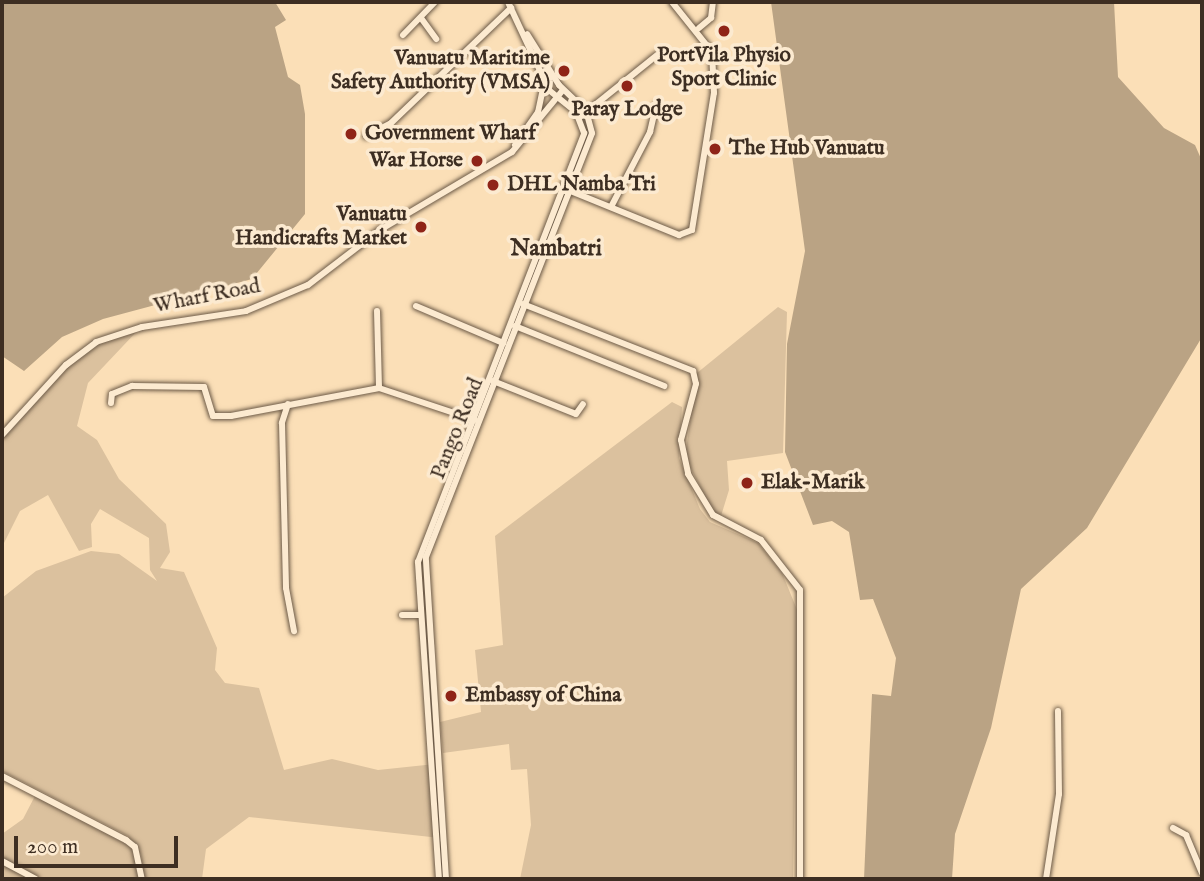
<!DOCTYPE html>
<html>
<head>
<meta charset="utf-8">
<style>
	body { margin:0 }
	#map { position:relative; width:1204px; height:881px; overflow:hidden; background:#fbdfb7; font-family:"IM FELL English",serif }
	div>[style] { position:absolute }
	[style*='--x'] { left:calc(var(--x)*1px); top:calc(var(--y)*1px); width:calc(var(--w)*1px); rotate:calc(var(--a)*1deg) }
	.green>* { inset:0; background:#dbc19e }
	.water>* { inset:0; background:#baa384 }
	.roads { filter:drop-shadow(0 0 2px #6c5a47) drop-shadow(0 0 2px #6c5a47) }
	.minor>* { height:6px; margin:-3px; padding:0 3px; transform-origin:3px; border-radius:3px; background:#fcead0 }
	.dots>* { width:19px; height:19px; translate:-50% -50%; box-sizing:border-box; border:4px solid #fcead0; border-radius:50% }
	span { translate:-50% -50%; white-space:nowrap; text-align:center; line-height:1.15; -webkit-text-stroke:7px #fcead0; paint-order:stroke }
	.poi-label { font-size:21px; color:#3d2e22; font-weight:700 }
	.right { translate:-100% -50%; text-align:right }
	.left { translate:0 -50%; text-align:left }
	.street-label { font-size:21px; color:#3d2e22 }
	.neighbourhood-label { font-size:23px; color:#3d2e22; font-weight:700 }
	.frame { position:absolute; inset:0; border:4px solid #3d2e22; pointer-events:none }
	.scale { position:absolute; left:14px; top:836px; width:164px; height:32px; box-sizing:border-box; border:4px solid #3d2e22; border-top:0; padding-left:9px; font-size:21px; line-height:24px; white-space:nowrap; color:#3d2e22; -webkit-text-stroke:5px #fcead0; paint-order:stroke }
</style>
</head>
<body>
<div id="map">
	<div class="green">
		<i style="clip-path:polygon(778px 307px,787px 312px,783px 453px,727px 461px,729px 490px,721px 516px,715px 516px,685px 457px,697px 373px)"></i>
		<i style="clip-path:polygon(140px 328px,88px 383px,77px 426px,97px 440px,119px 479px,166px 524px,170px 552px,160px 568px,184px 572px,217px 648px,215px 670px,225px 683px,259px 688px,284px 770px,332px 759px,378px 770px,435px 764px,440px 838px,249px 817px,206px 849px,202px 879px,144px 879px,141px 855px,128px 836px,2px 771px,2px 598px,36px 571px,91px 551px,119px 554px,157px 581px,150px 570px,149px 538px,100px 509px,91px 524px,92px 547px,79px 551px,48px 495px,20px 511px,2px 547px,2px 432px,87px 347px)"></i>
		<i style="clip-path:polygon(672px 402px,682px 407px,679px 458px,700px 509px,710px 522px,758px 543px,782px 573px,798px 612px,793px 879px,520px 879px,531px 825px,527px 769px,511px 770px,509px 744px,443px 753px,440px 722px,481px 712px,475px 650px,503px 645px,495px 536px)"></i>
		<i style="clip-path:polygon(36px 794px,133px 848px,139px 879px,2px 879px,2px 834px,23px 819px)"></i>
	</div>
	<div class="water">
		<i style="clip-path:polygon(2px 2px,275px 2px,286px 20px,275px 27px,288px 77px,300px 85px,305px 114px,305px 214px,252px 279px,103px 319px,62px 337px,24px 371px,2px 356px)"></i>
		<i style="clip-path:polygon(771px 2px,1114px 2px,1118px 77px,1164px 128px,1195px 145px,1202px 161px,1202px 337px,1087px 528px,1021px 589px,991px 728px,955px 834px,952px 879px,864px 879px,872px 694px,891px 696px,896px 658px,873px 599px,860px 600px,849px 532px,832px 521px,813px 525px,785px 452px,787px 344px,805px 251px)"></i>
	</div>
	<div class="roads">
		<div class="minor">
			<i style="--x:421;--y:18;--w:26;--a:54"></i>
			<i style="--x:699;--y:28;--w:16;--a:-40"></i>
			<i style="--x:711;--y:18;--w:16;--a:-83"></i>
			<i style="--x:403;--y:35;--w:46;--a:-45.9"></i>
			<i style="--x:580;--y:117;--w:99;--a:-38.8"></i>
			<i style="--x:366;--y:136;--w:27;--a:-27"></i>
			<i style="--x:390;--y:124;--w:168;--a:-43.8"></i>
			<i style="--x:515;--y:145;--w:40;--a:-55.1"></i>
			<i style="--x:538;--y:112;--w:29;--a:-78"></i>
			<i style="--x:568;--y:190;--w:120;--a:22.1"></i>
			<i style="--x:679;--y:235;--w:14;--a:-21"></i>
			<i style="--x:692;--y:230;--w:139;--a:-80.9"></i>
			<i style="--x:714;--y:93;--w:41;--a:-92.8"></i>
			<i style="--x:712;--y:52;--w:64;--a:-128.7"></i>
			<i style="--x:611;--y:207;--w:85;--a:-62.5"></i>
			<i style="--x:650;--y:132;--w:27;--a:-77"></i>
			<i style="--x:523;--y:304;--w:183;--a:21.5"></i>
			<i style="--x:693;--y:371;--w:13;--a:77"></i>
			<i style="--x:696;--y:384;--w:58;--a:105"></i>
			<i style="--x:681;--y:440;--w:35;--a:78"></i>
			<i style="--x:688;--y:474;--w:48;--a:58.6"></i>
			<i style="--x:713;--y:515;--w:54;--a:27.5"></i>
			<i style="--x:761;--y:540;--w:63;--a:52"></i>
			<i style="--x:800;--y:590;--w:289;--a:90"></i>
			<i style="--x:416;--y:306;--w:95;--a:23"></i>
			<i style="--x:377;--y:311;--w:77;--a:88.5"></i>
			<i style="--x:515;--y:326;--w:161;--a:21.9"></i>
			<i style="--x:493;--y:381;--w:89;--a:21.7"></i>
			<i style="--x:576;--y:414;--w:12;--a:-55"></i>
			<i style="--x:111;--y:403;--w:9;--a:-84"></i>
			<i style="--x:112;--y:394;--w:22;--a:-22"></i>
			<i style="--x:132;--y:386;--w:72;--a:0.8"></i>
			<i style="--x:204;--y:387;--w:30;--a:73"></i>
			<i style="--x:213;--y:416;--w:18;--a:0"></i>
			<i style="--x:231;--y:416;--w:151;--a:-10.7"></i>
			<i style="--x:379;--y:388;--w:101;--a:18.4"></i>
			<i style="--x:288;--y:404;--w:20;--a:108"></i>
			<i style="--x:282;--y:423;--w:165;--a:88.6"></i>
			<i style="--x:286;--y:588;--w:44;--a:79.5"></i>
			<i style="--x:2;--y:435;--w:95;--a:-47.6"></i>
			<i style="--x:66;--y:365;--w:38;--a:-37"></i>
			<i style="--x:96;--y:342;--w:48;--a:-18.1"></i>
			<i style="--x:142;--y:327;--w:105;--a:-8.7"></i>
			<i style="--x:246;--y:311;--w:67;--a:-22.8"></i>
			<i style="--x:308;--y:285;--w:91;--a:-37.4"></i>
			<i style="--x:380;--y:230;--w:153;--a:-30.6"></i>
			<i style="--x:512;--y:152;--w:80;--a:-50.6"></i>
			<i style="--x:402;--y:615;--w:19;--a:0"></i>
			<i style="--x:2;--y:776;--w:140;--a:27.3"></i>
			<i style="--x:126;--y:840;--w:11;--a:38"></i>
			<i style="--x:135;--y:847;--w:33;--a:78"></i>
			<i style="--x:1173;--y:828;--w:15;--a:28"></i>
			<i style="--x:1186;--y:835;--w:41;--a:67.2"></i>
			<i style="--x:2;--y:861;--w:38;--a:28"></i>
			<i style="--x:439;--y:879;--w:318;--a:-93.8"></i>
			<i style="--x:418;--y:562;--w:460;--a:-68.8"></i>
			<i style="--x:584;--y:133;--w:22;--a:-111"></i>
			<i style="--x:576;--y:112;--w:35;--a:-141"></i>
			<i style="--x:549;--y:90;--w:97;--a:-115"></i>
			<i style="--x:446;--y:879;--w:323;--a:-93.6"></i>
			<i style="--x:426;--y:557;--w:455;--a:-68.6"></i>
			<i style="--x:592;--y:133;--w:23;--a:-105"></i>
			<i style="--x:586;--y:111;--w:37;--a:-136"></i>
			<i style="--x:559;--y:85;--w:60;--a:-122.1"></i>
			<i style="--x:1046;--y:879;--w:86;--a:-81.3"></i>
			<i style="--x:1059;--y:794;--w:83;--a:-90.7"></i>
		</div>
	</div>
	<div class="dots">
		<i style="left:724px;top:31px;background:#8f2418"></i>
		<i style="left:564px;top:71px;background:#8f2418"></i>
		<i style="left:627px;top:86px;background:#8f2418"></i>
		<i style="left:351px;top:134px;background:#8f2418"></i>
		<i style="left:715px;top:149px;background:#8f2418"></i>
		<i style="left:477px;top:161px;background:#8f2418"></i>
		<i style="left:493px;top:185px;background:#8f2418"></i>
		<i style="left:421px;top:227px;background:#8f2418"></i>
		<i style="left:747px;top:483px;background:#8f2418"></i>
		<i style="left:451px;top:696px;background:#8f2418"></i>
	</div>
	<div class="poi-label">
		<span style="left:724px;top:68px">PortVila Physio<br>Sport Clinic</span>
		<span class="right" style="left:550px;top:71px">Vanuatu Maritime<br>Safety Authority (VMSA)</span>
		<span style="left:627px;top:110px">Paray Lodge</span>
		<span class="left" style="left:365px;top:134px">Government Wharf</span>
		<span class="left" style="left:729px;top:149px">The Hub Vanuatu</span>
		<span class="right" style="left:463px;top:161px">War Horse</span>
		<span class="left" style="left:507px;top:185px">DHL Namba Tri</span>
		<span class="right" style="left:407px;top:227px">Vanuatu<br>Handicrafts Market</span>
		<span class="left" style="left:761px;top:483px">Elak-Marik</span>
		<span class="left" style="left:465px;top:696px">Embassy of China</span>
	</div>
	<div class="street-label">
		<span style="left:207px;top:297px;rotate:-11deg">Wharf Road</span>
		<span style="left:458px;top:429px;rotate:-68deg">Pango Road</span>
	</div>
	<div class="neighbourhood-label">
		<span style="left:556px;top:249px">Nambatri</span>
	</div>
	<div class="frame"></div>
	<div class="scale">200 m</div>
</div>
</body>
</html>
